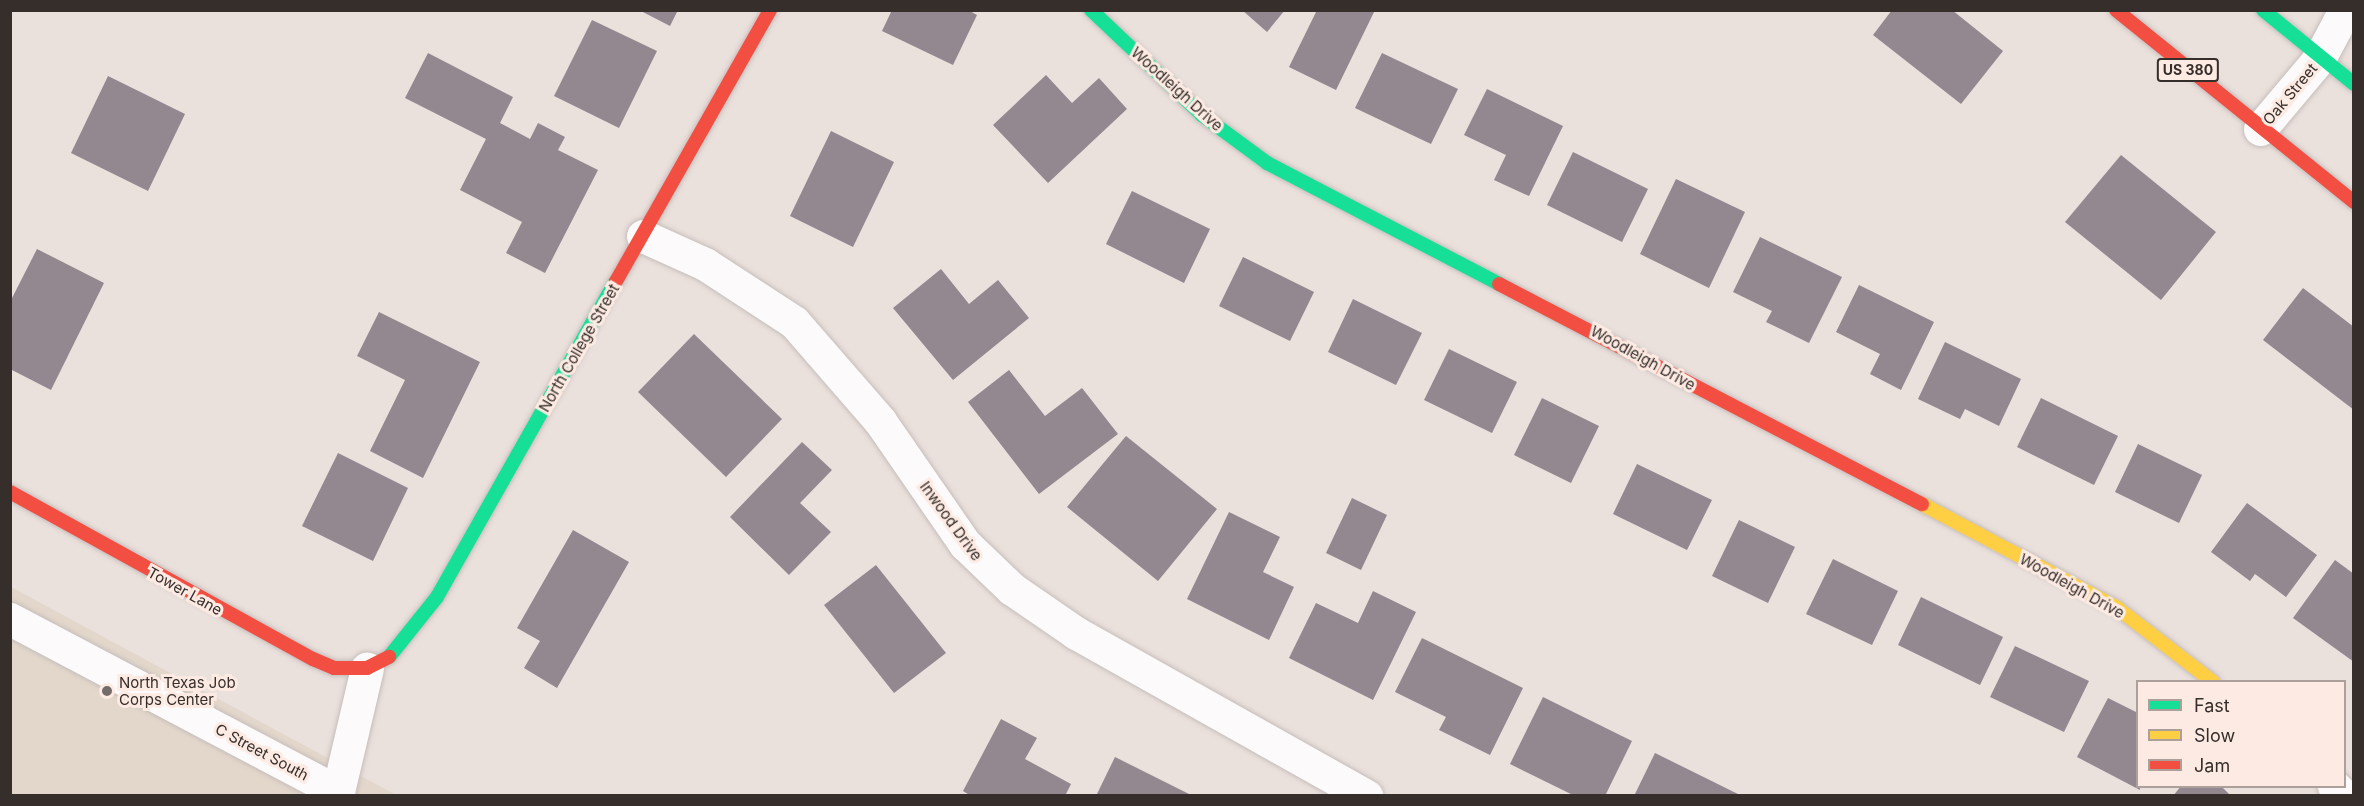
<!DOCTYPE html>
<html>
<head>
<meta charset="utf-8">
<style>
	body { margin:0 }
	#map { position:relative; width:2364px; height:806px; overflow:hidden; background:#eae0dc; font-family:Inter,sans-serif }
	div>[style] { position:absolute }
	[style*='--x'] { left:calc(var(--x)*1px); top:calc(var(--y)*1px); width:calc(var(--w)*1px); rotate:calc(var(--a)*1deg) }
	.education>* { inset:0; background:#e3d7cb }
	.building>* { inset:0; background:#938790 }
	.roads { filter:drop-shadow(0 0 2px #c6bebb) drop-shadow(0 0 2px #c6bebb) }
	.street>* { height:33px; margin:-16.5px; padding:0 16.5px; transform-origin:16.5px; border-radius:16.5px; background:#fcfafa }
	.fast>* { height:14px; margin:-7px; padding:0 7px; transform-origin:7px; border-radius:7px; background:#16e098 }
	.slow>* { height:14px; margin:-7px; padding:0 7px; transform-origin:7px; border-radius:7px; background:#ffcf43 }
	.jam>* { height:14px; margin:-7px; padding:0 7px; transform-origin:7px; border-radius:7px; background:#f24e42 }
	.dots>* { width:16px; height:16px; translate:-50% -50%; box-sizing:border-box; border:3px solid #fdebe3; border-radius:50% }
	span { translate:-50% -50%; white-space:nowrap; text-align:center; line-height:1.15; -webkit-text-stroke:6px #fdebe3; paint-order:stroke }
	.shield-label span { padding:2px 4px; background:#fdebe3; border:2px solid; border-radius:4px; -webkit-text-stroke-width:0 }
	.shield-label { font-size:14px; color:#352e2b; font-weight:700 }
	.street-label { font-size:15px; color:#352e2b }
	.poi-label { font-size:15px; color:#352e2b }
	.left { translate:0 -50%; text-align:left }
	.frame { position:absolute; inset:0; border:12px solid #352e2b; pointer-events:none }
	.legend { position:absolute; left:2136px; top:680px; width:210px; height:108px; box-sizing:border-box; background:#fdebe3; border:2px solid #ad9f99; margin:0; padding:8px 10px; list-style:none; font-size:18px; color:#352e2b }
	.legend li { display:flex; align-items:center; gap:12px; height:30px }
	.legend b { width:30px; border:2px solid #ad9f99 }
</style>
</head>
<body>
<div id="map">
	<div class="education">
		<i style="clip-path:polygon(11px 587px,396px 795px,11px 795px)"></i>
	</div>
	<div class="building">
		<i style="clip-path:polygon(639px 10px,678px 10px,670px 26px)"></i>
		<i style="clip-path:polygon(892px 10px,968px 10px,977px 15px,953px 65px,882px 31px)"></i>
		<i style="clip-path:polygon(1242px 10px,1285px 10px,1267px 32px)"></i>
		<i style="clip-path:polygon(1317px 10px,1375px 10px,1336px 90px,1289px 67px)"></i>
		<i style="clip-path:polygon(1892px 10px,1952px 10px,2003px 51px,1961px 104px,1873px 35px)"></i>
		<i style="clip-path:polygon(592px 20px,657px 51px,619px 128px,554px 96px)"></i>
		<i style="clip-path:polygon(428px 53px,513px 97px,500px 123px,530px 139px,538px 123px,565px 137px,558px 150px,598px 170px,545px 273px,506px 253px,522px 222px,460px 190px,486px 139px,405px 98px)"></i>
		<i style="clip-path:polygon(1382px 53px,1458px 89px,1431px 144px,1355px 108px)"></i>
		<i style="clip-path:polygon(1046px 75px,1072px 103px,1099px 78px,1127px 109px,1048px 183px,993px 125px)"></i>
		<i style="clip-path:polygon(108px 76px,185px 114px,148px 191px,71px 153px)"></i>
		<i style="clip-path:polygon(1487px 89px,1563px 126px,1529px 196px,1494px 180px,1506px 155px,1464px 135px)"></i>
		<i style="clip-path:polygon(831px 131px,894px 162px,853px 247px,790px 216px)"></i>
		<i style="clip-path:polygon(1573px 152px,1648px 189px,1622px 242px,1547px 205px)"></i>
		<i style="clip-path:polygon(2121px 155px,2216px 232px,2161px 300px,2065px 222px)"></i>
		<i style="clip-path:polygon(1676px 179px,1745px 212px,1709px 288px,1640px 254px)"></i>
		<i style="clip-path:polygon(1132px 191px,1210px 229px,1184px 283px,1106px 244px)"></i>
		<i style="clip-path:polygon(1760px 237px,1842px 277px,1809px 343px,1766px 322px,1772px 311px,1733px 292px)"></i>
		<i style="clip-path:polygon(37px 249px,104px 283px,51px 390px,10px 369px,10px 302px)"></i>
		<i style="clip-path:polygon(1243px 257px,1314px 292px,1290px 341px,1219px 306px)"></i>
		<i style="clip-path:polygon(941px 269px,969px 304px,998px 280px,1029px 318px,953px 380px,893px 308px)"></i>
		<i style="clip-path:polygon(1859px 285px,1934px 322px,1901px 390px,1870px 374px,1880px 354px,1836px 332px)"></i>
		<i style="clip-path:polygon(2303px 288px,2354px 327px,2354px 410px,2263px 340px)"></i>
		<i style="clip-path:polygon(1353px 299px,1422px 333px,1396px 385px,1328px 352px)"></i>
		<i style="clip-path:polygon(379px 312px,480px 362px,423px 478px,370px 451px,405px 380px,357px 356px)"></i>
		<i style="clip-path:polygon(694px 334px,782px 419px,726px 477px,638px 392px)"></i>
		<i style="clip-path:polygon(1945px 342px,2021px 379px,1999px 426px,1965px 409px,1960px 419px,1918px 399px)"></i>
		<i style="clip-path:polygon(1449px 349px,1517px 382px,1492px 433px,1424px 400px)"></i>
		<i style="clip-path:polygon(1009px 370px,1045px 416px,1082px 388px,1118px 434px,1039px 494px,968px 402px)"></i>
		<i style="clip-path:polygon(1542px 398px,1599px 426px,1571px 483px,1514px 455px)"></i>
		<i style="clip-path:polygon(2041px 398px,2118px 436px,2094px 485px,2017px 447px)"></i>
		<i style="clip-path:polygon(1126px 436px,1217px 509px,1158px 581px,1067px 507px)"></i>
		<i style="clip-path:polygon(802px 442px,832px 470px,800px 503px,831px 532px,789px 575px,730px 517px)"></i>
		<i style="clip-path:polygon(2138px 444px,2202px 475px,2179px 523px,2115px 492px)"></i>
		<i style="clip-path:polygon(338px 453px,408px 488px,373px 561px,302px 526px)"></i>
		<i style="clip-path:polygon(1637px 464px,1712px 500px,1687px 550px,1613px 514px)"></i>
		<i style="clip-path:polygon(1352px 498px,1387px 515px,1361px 570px,1326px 553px)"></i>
		<i style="clip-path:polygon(2247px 503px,2317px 555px,2286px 597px,2255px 574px,2250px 581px,2211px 552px)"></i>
		<i style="clip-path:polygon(1229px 512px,1280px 537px,1263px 572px,1294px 587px,1269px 640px,1187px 599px)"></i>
		<i style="clip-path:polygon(1739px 520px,1795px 547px,1768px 603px,1712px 576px)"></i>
		<i style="clip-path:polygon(573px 530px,629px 562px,557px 688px,524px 668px,540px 641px,517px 628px)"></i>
		<i style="clip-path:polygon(1833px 559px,1898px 591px,1872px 645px,1806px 614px)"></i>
		<i style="clip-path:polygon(2335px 560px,2354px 574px,2354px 662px,2293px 618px)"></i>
		<i style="clip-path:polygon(876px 565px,946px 653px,894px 693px,824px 605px)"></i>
		<i style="clip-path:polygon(1373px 591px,1416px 612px,1373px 700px,1289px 658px,1316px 603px,1358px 623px)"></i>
		<i style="clip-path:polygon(1921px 597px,2003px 637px,1980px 685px,1898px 645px)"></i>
		<i style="clip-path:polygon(1422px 638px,1523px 688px,1490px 755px,1439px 730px,1446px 717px,1395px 692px)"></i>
		<i style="clip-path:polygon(2015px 646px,2089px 681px,2064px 732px,1990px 697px)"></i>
		<i style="clip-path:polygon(1543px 697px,1632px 741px,1605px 796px,1575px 796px,1510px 764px)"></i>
		<i style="clip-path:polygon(2108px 698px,2138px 713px,2140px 790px,2077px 757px)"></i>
		<i style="clip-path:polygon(1001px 719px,1037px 738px,1025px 759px,1071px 784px,1065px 796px,971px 796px,963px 791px)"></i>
		<i style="clip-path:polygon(1655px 753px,1742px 796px,1634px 796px)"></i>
		<i style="clip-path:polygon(1115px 757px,1193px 796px,1096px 796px)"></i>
		<i style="clip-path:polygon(2181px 786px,2221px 786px,2231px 796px,2173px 796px)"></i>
	</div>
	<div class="roads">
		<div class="street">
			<i style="--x:2260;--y:129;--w:92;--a:-49.9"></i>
			<i style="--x:2319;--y:59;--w:55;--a:-62"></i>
			<i style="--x:643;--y:236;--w:68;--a:24.3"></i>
			<i style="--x:705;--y:264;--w:106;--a:33.1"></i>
			<i style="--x:794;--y:322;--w:131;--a:49"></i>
			<i style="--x:880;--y:421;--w:150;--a:55.4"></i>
			<i style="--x:965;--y:544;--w:65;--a:43.8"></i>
			<i style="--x:1012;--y:589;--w:78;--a:34.5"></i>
			<i style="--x:1076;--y:633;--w:333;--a:29.3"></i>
			<i style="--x:10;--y:619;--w:371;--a:27.8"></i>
			<i style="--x:2334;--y:786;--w:14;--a:45"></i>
			<i style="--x:337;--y:796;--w:131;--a:-76.8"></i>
		</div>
		<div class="fast">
			<i style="--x:1091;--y:10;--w:153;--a:43.4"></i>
			<i style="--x:1202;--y:115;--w:81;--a:36.4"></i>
			<i style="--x:1267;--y:163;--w:262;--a:27.5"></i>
			<i style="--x:2263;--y:10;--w:117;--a:39.1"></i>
			<i style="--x:389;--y:657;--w:77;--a:-51.3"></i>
			<i style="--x:437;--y:597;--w:361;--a:-60.5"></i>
		</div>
		<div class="slow">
			<i style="--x:1922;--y:504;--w:220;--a:28"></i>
			<i style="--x:2116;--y:607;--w:123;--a:37.7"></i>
		</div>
		<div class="jam">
			<i style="--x:2116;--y:10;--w:306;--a:38.9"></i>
			<i style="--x:615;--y:283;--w:314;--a:-60.4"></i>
			<i style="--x:1499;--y:284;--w:477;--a:27.5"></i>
			<i style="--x:10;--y:492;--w:346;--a:28.9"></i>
			<i style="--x:313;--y:659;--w:23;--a:23"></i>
			<i style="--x:334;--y:668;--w:33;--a:0"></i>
			<i style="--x:367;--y:668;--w:25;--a:-27"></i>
		</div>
	</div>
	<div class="dots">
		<i style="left:107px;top:691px;background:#746c69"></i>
	</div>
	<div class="shield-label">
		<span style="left:2188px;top:70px">US 380</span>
	</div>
	<div class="street-label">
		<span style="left:1177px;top:89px;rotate:42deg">Woodleigh Drive</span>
		<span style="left:2290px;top:94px;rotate:-50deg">Oak Street</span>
		<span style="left:579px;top:348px;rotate:-60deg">North College Street</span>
		<span style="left:1643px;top:358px;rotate:29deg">Woodleigh Drive</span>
		<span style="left:951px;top:521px;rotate:54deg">Inwood Drive</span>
		<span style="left:2072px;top:586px;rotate:29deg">Woodleigh Drive</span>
		<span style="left:185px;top:591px;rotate:29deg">Tower Lane</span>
		<span style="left:262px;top:752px;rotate:28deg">C Street South</span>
	</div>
	<div class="poi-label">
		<span class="left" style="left:119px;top:691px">North Texas Job<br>Corps Center</span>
	</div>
	<div class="frame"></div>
	<ul class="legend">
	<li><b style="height:8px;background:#16e098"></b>Fast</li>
	<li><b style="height:8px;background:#ffcf43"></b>Slow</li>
	<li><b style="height:8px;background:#f24e42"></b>Jam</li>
	</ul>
</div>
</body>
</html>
